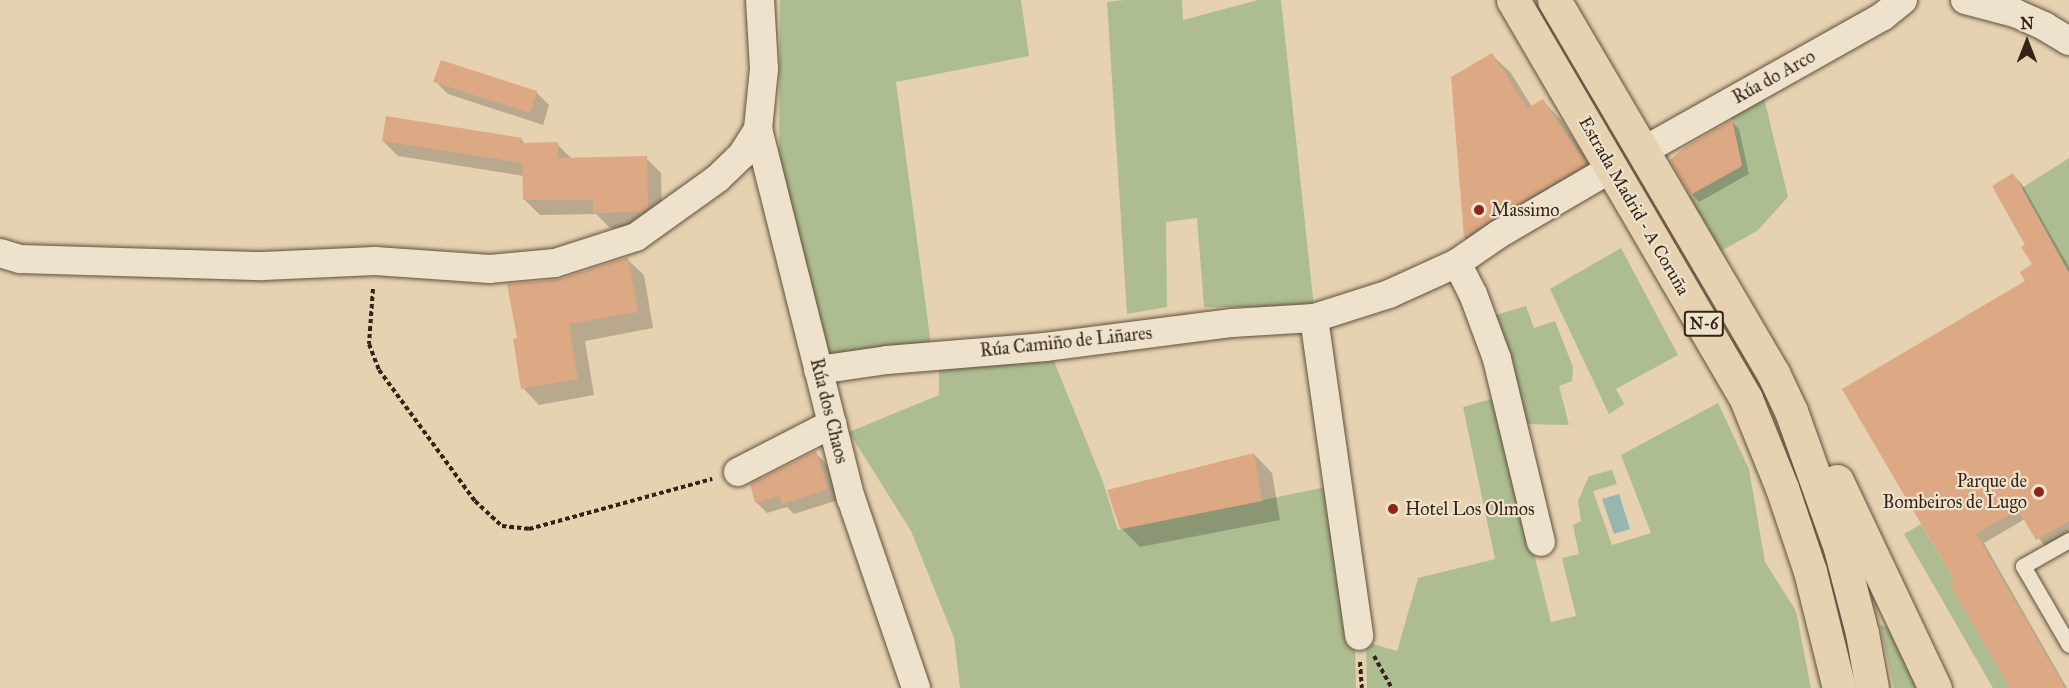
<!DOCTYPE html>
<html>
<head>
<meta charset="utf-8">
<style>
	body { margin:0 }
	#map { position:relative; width:2069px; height:688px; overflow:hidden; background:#e6d2b1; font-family:"IM FELL Great Primer",serif }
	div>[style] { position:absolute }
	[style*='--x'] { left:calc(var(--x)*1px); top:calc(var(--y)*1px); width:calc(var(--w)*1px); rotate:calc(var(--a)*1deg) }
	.green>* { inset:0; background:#aebd91 }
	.water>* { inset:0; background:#97b6b2 }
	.shadow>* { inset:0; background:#0003 }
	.building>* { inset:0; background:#dda984 }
	.path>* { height:4px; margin-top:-2px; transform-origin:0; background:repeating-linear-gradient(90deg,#332417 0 4.5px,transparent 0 7.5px) }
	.roads { filter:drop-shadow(0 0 2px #60503e) drop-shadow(0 0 2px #60503e) }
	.service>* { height:15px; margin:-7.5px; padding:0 7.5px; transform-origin:7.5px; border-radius:7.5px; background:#efe2cc }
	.minor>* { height:28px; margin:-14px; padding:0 14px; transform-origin:14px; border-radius:14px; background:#efe2cc }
	.trunk>* { height:33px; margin:-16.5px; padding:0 16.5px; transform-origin:16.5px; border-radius:16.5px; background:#e6d2b1 }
	.dots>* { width:16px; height:16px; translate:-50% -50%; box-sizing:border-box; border:3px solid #efe2cc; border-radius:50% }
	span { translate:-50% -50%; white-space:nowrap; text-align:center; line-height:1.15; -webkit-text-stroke:4.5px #efe2cc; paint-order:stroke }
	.shield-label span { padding:2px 4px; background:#efe2cc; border:2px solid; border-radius:4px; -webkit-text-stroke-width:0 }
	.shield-label { font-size:16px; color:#332417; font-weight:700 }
	.street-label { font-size:18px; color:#332417 }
	.poi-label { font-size:18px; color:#332417 }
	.left { translate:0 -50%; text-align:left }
	.right { translate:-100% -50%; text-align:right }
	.north { position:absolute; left:1997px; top:12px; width:60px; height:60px; -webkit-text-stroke:4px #efe2cc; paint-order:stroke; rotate:0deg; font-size:16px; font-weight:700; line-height:24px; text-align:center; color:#332417 }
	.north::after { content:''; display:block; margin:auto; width:21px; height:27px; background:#332417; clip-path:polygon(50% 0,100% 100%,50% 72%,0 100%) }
</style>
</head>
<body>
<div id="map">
	<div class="green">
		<i style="clip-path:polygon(780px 0,1021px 0,1029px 56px,896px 82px,931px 345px,823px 362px,812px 354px,779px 150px)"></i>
		<i style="clip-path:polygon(1124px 0,1182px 0,1183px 20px,1258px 0,1281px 0,1314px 307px,1204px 307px,1197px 218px,1166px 222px,1167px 307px,1127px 314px,1107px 2px)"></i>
		<i style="clip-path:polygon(1764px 98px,1788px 197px,1757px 231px,1721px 251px,1689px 196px,1742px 166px,1731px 116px)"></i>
		<i style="clip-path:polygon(2069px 158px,2069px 273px,2022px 188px)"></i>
		<i style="clip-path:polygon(1621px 248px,1678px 355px,1616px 389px,1624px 404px,1609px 414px,1550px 289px)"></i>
		<i style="clip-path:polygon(1526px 306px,1534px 328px,1555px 321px,1573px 367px,1572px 381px,1559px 386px,1569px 425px,1524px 424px,1489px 317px)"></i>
		<i style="clip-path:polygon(1054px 361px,1103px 482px,1118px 530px,1326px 487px,1355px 646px,1356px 688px,960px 688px,954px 638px,911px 531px,849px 432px,939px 395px,939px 368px)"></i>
		<i style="clip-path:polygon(1495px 398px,1551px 622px,1576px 616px,1562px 558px,1579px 554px,1573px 525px,1581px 521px,1578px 501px,1589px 476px,1612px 470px,1617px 484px,1593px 491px,1612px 545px,1651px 533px,1621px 455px,1718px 403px,1749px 469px,1765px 562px,1796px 611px,1811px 688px,1367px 688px,1366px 642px,1397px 651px,1418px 578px,1495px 559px,1463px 407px)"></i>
		<i style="clip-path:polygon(1921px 524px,1954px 580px,1949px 583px,2010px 687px,2017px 688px,1993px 688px,1904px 534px)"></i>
		<i style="clip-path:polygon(1880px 625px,1887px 627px,1920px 688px,1894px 688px)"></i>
	</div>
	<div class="water">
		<i style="clip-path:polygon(1619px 494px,1630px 529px,1614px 534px,1602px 499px)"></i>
	</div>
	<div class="shadow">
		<i style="clip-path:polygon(1492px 55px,1511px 73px,1532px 107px,1543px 101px,1561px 120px,1603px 183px,1484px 256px,1465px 238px,1452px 78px)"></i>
		<i style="clip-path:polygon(435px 81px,536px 92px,549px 105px,543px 125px,448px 94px)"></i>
		<i style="clip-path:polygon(1732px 122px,1739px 129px,1749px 174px,1699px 202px,1692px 194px,1672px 161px)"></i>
		<i style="clip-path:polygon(521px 139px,526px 145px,557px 144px,572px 159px,646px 158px,661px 173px,662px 224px,658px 226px,610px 228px,596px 214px,540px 215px,525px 200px,524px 176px,398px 156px,383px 141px)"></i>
		<i style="clip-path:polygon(2013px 175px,2022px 184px,2069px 267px,2069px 535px,2046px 548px,2025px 519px,1984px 543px,2067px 688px,2012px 688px,1956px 580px,2027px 282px,2034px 265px)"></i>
		<i style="clip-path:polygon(627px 259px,644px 275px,653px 328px,585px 341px,594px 395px,539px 405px,523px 388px,518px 339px,560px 280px)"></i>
		<i style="clip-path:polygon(816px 453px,826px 464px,838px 500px,794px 514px,787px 507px,767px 513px,756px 502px)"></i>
		<i style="clip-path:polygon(1254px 454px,1272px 473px,1280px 520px,1140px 547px,1121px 528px)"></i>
	</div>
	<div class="building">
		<i style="clip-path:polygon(1492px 53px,1527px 108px,1543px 99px,1586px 164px,1464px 238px,1451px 77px)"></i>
		<i style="clip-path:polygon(441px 60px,537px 91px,530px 113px,433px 82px)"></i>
		<i style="clip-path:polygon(386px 116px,522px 138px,520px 143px,558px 142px,558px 158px,647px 156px,648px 208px,643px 212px,593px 213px,593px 200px,523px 200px,522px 163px,382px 141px)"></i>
		<i style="clip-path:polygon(1732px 120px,1742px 166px,1690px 195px,1670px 160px,1685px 147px)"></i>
		<i style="clip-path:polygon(2013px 173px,2069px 273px,2069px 521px,2036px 540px,2018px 510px,1976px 534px,2065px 688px,2010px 688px,1949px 583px,1954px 580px,1842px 389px,2025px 281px,2020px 272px,2032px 264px,2021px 247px,2025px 245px,1992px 186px)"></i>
		<i style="clip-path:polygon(628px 257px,638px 312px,569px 324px,578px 379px,521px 389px,513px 339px,517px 338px,507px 284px,560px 279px)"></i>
		<i style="clip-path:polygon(816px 451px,828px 489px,782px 504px,779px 496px,755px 503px,750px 484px)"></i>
		<i style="clip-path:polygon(1254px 453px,1262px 501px,1120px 529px,1107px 490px)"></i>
	</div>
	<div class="path">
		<i style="--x:373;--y:289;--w:55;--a:94.2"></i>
		<i style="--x:369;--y:344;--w:28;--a:69"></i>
		<i style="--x:379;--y:370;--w:162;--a:53.8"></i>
		<i style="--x:475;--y:501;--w:37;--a:43"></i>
		<i style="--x:502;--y:526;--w:27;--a:6"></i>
		<i style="--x:529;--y:529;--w:190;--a:-15.3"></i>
		<i style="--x:1374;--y:656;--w:37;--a:61"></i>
		<i style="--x:1360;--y:662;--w:26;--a:86"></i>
	</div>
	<div class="roads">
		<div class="service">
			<i style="--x:2069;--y:540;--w:53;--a:150.5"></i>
			<i style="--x:2023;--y:566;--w:91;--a:59.8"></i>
		</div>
		<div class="minor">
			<i style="--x:1965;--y:0;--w:52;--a:14.6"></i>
			<i style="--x:2015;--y:13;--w:32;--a:24"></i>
			<i style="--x:2044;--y:26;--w:29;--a:31"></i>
			<i style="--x:758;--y:129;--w:381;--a:75.9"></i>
			<i style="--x:851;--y:498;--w:201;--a:71.1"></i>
			<i style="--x:1643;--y:151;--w:274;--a:-29.3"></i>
			<i style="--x:1882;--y:17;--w:27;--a:-39"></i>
			<i style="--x:0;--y:253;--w:21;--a:17"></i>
			<i style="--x:20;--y:259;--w:243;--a:1.7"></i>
			<i style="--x:263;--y:266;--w:112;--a:-2.6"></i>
			<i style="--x:375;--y:261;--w:115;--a:4"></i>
			<i style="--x:490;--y:269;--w:65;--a:-5.3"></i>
			<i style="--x:555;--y:263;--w:85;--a:-17.8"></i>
			<i style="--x:636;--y:237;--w:101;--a:-35.7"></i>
			<i style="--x:718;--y:178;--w:33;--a:-44"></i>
			<i style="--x:742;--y:155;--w:31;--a:-58"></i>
			<i style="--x:758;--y:129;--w:60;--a:-84.3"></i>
			<i style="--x:764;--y:69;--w:69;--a:-93.3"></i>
			<i style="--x:1457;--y:263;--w:35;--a:63"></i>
			<i style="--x:1473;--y:294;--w:69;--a:69.7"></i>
			<i style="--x:1497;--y:359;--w:188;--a:76.5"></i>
			<i style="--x:1314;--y:318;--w:321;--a:81.9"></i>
			<i style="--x:818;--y:370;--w:70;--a:-8.2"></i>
			<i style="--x:887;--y:360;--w:159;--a:-4.7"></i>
			<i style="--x:1045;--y:347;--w:189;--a:-7.3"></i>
			<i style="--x:1232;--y:323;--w:82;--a:-3.5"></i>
			<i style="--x:1314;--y:318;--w:79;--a:-17.7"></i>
			<i style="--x:1389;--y:294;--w:75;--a:-24.5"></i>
			<i style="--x:1457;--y:263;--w:51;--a:-34.6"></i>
			<i style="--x:1499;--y:234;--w:131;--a:-30.3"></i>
			<i style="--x:738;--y:472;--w:106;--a:-27.1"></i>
		</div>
		<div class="trunk">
			<i style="--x:1513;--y:0;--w:462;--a:59.7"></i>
			<i style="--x:1746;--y:399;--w:96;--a:68"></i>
			<i style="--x:1782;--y:488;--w:88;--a:71.4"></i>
			<i style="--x:1810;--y:571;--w:121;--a:76.1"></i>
			<i style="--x:1554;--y:0;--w:433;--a:59.6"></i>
			<i style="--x:1773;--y:373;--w:42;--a:64.7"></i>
			<i style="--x:1791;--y:411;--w:145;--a:70.3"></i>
			<i style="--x:1840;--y:548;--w:88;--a:75.5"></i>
			<i style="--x:1862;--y:633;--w:56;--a:79.7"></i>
			<i style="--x:1837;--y:481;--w:229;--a:64.7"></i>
		</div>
	</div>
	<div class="dots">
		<i style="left:1479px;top:210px;background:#8f2418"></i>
		<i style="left:2039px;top:492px;background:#8f2418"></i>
		<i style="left:1393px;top:509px;background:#8f2418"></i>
	</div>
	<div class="shield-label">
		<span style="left:1704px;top:324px">N-6</span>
	</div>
	<div class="street-label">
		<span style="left:1774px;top:77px;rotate:-29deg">Rúa do Arco</span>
		<span style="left:1634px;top:206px;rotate:60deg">Estrada Madrid - A Coruña</span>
		<span style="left:1066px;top:342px;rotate:-6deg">Rúa Camiño de Liñares</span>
		<span style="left:829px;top:411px;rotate:76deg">Rúa dos Chaos</span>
	</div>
	<div class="poi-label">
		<span class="left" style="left:1491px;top:210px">Massimo</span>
		<span class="right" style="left:2027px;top:492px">Parque de<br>Bombeiros de Lugo</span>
		<span class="left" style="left:1405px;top:509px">Hotel Los Olmos</span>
	</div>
	<div class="north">N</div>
</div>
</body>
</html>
